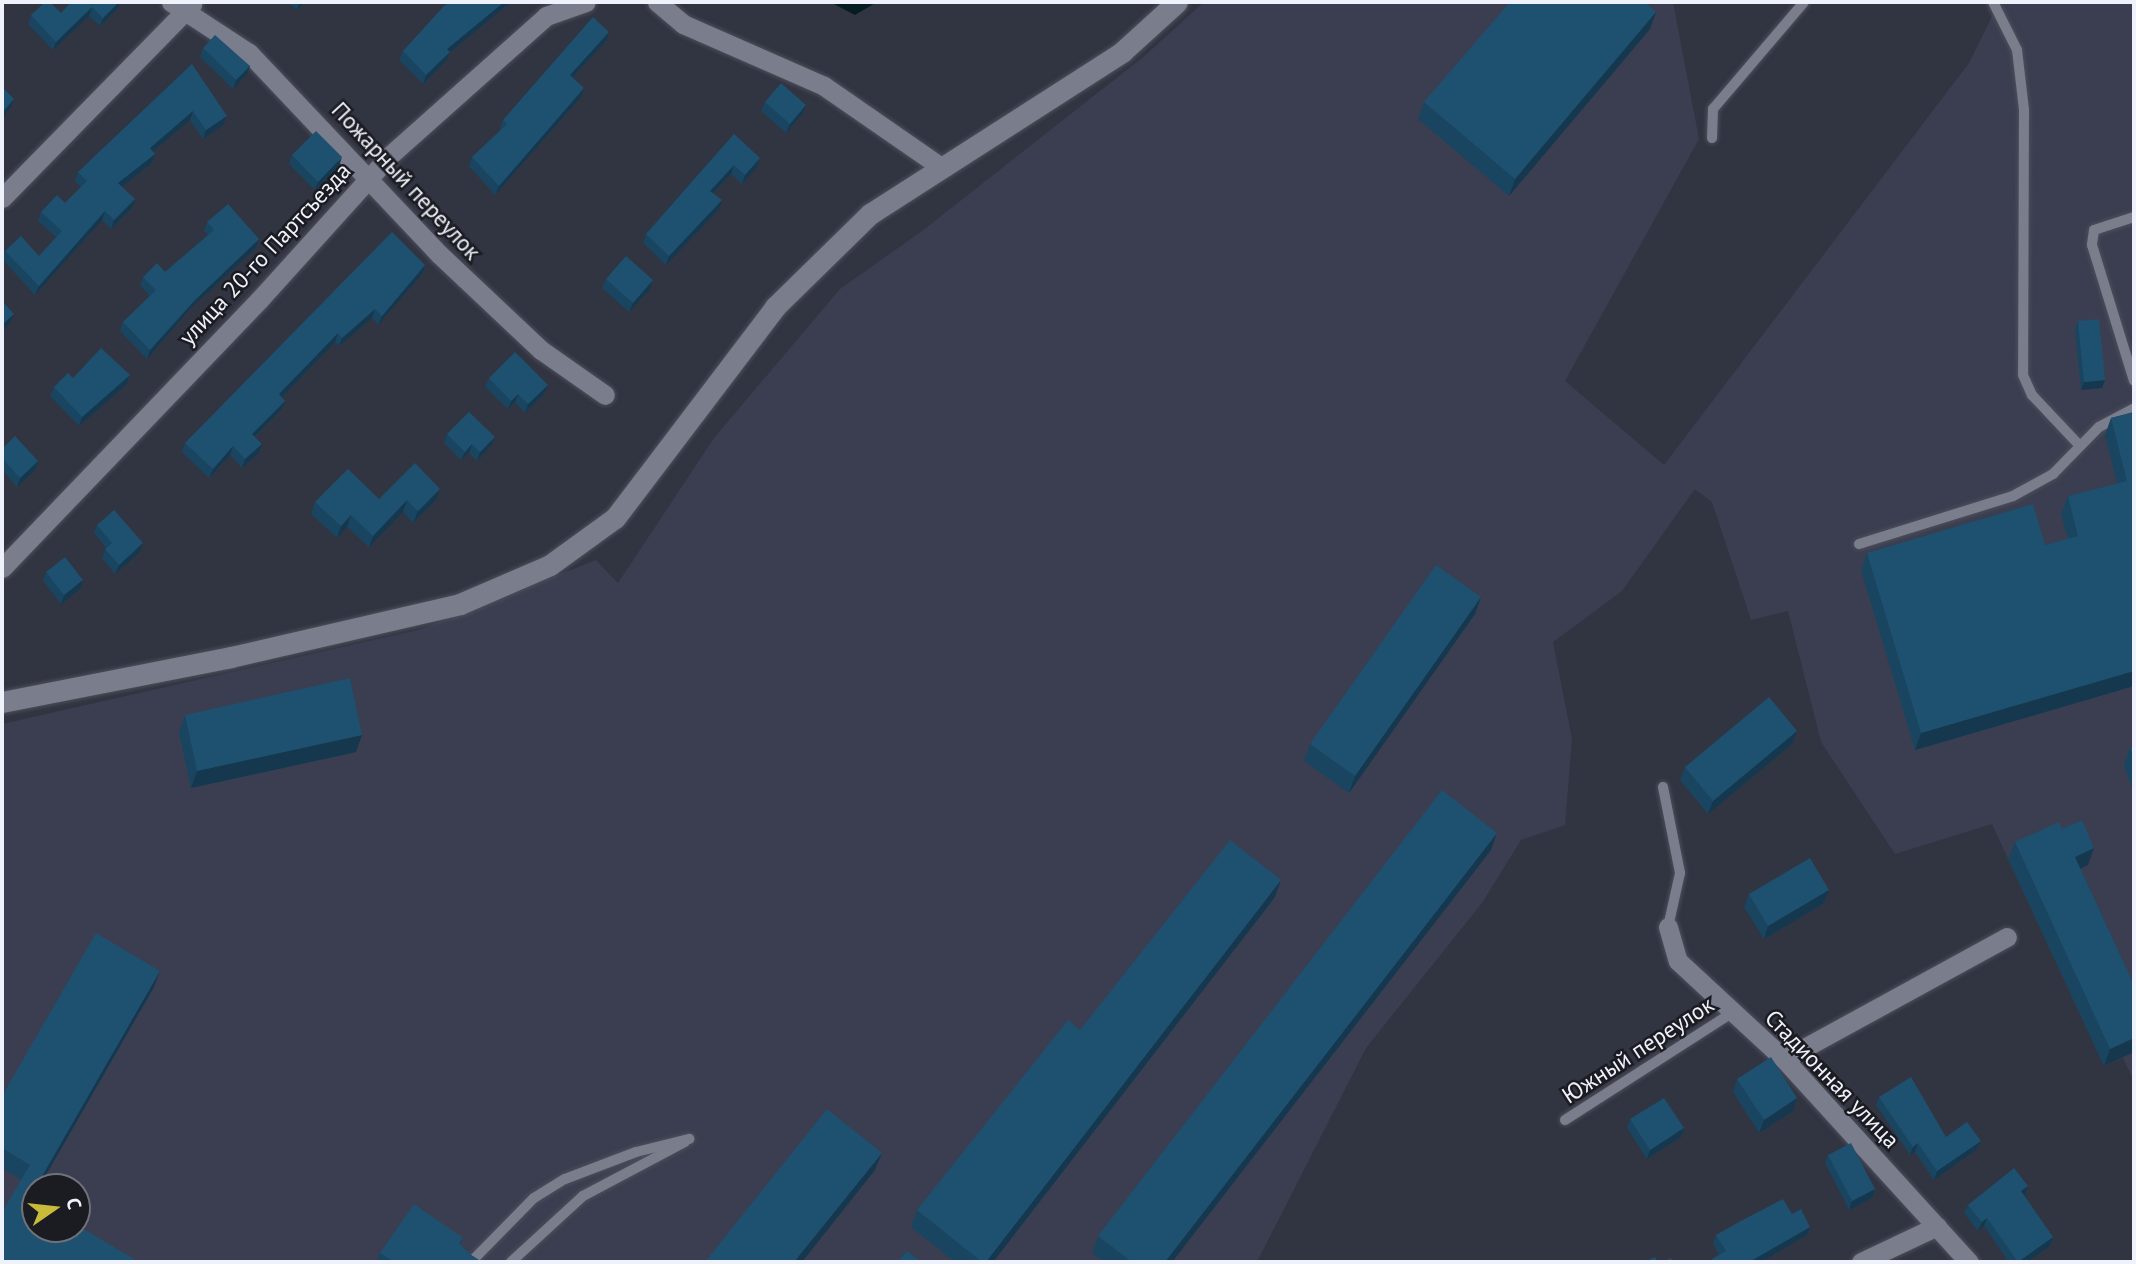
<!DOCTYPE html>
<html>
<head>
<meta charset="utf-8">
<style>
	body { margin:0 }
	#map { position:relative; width:2136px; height:1264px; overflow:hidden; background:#313441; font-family:"PT Sans",sans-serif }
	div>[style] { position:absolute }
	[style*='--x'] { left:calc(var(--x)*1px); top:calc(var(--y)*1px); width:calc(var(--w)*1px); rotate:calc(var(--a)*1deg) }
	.built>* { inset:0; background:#3a3e50 }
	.water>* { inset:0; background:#051d20 }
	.roads { filter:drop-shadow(0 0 2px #4d4f5a) drop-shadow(0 0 2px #4d4f5a) }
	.lane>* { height:10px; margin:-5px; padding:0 5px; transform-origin:5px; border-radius:5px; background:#797d8c }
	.street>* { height:19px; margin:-9.5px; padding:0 9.5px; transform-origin:9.5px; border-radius:9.5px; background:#797d8c }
	.secondary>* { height:21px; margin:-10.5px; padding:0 10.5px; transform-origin:10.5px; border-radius:10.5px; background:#797d8c }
	.wall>* { inset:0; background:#1a4560 }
	.shaded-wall>* { inset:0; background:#15384e }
	.building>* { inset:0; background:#1e5070 }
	span { translate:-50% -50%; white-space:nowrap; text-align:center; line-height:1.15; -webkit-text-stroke:5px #1a1c22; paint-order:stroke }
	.street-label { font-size:23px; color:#f0f2fb }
	.frame { position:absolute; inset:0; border:4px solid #f0f2fb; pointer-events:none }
	.north { position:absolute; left:21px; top:1173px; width:70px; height:70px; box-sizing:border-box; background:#1a1c22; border:2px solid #707279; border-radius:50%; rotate:76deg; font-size:19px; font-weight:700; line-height:28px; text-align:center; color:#f0f2fb }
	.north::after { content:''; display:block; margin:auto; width:24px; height:32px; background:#c8bb3b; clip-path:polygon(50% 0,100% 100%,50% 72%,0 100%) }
</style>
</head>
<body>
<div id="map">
	<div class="built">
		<i style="clip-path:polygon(evenodd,1204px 2px,1673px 2px,1699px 139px,1565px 381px,1664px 465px,1969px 63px,1999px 2px,2134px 2px,2134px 1081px,2123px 1058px,2104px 1066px,1992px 824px,1895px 854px,1821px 742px,1788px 611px,1751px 620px,1712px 502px,1695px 489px,1622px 591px,1553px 642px,1572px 739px,1565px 825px,1521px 840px,1482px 903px,1366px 1048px,1257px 1262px,2px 1262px,2px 724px,418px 630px,596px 560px,618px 583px,714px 438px,840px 289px,922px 231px,1142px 58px,1204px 2px,35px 1187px,77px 1187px,77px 1229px,35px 1229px,35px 1187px)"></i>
	</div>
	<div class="water">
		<i style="clip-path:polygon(830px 2px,877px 2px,855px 15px)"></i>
	</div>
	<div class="roads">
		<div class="lane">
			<i style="--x:1993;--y:2;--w:54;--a:63.4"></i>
			<i style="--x:2017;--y:50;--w:60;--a:83.3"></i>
			<i style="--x:2024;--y:110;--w:265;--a:90.2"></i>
			<i style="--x:2023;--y:375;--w:22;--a:66"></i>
			<i style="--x:2032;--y:395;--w:70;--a:46.7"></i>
			<i style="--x:1712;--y:138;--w:29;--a:-88"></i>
			<i style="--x:1713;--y:109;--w:140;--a:-49.6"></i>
			<i style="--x:2134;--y:217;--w:42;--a:162"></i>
			<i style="--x:2094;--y:230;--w:15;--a:98"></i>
			<i style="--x:2092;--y:245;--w:142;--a:72.8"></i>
			<i style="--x:1859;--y:544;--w:161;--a:-17.3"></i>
			<i style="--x:2013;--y:496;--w:46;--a:-28.8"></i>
			<i style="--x:2053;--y:474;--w:66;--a:-45.6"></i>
			<i style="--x:2099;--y:427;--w:40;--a:-28"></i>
			<i style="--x:1663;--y:787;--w:88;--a:78.8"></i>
			<i style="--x:1680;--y:873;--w:55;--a:102.5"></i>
			<i style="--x:1565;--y:1120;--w:200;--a:-32.7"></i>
			<i style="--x:471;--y:1262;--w:90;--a:-45.5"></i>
			<i style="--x:534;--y:1198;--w:36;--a:-32"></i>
			<i style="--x:565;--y:1179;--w:76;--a:-20.8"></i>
			<i style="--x:636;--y:1152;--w:55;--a:-13.8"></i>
			<i style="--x:511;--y:1262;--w:98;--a:-42.5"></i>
			<i style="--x:583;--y:1196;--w:115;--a:-27.9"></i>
		</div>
		<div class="street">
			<i style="--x:171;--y:2;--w:93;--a:33.2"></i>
			<i style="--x:249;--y:53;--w:277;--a:46.6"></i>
			<i style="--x:439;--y:254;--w:140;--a:43.3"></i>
			<i style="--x:541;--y:350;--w:78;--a:35.1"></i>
			<i style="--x:657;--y:2;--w:34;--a:40"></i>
			<i style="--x:683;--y:24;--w:154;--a:23.7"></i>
			<i style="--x:824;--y:86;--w:142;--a:34.7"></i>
			<i style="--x:2;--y:198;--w:272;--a:-45.6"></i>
			<i style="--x:2;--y:568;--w:371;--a:-46.2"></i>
			<i style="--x:259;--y:300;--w:193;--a:-47.9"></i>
			<i style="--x:388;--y:157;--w:212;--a:-41.7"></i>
			<i style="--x:546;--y:16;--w:42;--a:-19.3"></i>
			<i style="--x:1668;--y:927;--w:35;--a:74"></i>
			<i style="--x:1678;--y:961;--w:144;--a:42.8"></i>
			<i style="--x:1784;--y:1059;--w:275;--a:47.7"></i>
			<i style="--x:1784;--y:1059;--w:254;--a:-28.7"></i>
			<i style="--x:1861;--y:1262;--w:84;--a:-25.3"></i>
		</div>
		<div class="secondary">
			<i style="--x:2;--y:702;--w:233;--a:-11.1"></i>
			<i style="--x:231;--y:657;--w:235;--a:-13"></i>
			<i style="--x:460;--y:604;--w:98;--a:-23.4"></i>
			<i style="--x:550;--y:565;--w:80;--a:-35.9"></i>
			<i style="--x:615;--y:518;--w:265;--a:-52.8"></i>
			<i style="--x:775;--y:307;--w:133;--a:-44.4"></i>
			<i style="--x:870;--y:214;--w:300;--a:-32.7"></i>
			<i style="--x:1122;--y:52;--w:74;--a:-42.3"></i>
		</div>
	</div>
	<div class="wall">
		<i style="clip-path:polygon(71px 2px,118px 8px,100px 26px,89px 16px,53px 50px,28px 24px,31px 15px,61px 13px)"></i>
		<i style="clip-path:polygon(288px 2px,305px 2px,297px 10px)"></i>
		<i style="clip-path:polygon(450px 2px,511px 2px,449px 53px,447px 60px,423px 84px,399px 60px,403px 51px)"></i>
		<i style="clip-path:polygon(1656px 12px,1650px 29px,1509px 196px,1418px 119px,1424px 102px)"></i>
		<i style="clip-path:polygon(609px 32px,606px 41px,572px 78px,581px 97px,495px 195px,469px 166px,472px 157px,501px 130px,500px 128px,503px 120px)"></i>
		<i style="clip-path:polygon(203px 48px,250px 66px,247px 74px,233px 89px,200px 57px)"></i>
		<i style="clip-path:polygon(192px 64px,223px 125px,203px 139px,190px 120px,153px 151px,155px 154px,152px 163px,122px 187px,132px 208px,111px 229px,102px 220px,35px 295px,2px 259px,5px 251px,39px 256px,56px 237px,38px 221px,41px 212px,65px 203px,81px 187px,75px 181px,78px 172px)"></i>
		<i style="clip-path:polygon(765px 102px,806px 105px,803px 113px,786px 133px,761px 111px)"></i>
		<i style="clip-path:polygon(734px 134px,760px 158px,757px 167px,742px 184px,731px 174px,713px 193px,719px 209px,666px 265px,643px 243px,646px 234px)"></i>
		<i style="clip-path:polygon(292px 155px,339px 166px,315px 190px,289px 164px)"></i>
		<i style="clip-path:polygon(207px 222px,259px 239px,256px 248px,190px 309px,147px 359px,120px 331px,123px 322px,150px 296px,140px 285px,143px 277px,165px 272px,208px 235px,204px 231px)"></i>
		<i style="clip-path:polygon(425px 265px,422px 274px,378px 325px,372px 318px,339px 346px,335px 342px,282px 397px,282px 409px,255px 437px,259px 453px,242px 468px,230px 455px,209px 478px,182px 452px,185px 443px)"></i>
		<i style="clip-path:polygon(606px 279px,653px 280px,650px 289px,629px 312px,602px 288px)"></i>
		<i style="clip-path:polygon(2078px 321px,2105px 380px,2102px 388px,2081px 390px,2075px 330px)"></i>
		<i style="clip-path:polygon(130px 375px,127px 384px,79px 426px,50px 396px,54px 387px)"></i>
		<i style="clip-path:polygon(489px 378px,544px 394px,525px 413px,515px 402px,508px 409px,485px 387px)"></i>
		<i style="clip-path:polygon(2134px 412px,2134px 686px,1915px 750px,1861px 570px,1867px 553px,2045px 545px,2068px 539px,2061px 513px,2068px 496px,2117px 484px,2105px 435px,2111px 418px)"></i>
		<i style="clip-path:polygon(447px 434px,491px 446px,477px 461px,469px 453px,461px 460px,444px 443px)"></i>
		<i style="clip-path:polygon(2px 449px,38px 461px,35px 470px,17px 487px,2px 470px)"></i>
		<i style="clip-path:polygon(379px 499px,436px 500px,413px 523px,403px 512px,369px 547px,347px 527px,337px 538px,311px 514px,315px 502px)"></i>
		<i style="clip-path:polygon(97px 525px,140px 552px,115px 574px,102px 558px,106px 548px,94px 533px)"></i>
		<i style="clip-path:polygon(46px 572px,80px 589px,61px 604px,43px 581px)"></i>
		<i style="clip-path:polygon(1481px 597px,1475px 614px,1349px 793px,1304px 761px,1310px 744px)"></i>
		<i style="clip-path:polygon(185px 715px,356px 752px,191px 788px,179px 732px)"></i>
		<i style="clip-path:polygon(1797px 731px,1792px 744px,1708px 814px,1680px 780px,1685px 767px)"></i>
		<i style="clip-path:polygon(2134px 747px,2134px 794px,2124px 765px,2130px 748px)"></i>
		<i style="clip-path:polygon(2062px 829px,2088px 865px,2080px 868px,2134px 985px,2104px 1066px,2008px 859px,2015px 842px)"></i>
		<i style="clip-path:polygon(1491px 850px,1172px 1262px,1104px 1262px,1092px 1253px,1098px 1236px)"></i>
		<i style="clip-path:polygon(1749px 894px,1824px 903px,1764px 939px,1744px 907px)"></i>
		<i style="clip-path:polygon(1275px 897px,993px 1262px,955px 1262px,911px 1227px,917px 1210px)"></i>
		<i style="clip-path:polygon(154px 987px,39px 1187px,35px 1187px,33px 1198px,2px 1262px,21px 1180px,2px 1168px,2px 1096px)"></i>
		<i style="clip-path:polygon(1737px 1079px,1797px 1098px,1793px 1111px,1759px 1133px,1733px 1092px)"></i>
		<i style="clip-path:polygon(1879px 1097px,1946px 1137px,1981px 1141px,1977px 1149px,1934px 1180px,1915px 1152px,1910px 1155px,1876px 1105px)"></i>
		<i style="clip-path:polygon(1630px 1119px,1681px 1137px,1647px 1159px,1627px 1128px)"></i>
		<i style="clip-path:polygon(1828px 1155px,1875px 1189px,1872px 1198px,1849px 1210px,1825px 1163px)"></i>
		<i style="clip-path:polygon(2025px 1194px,2024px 1195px,2053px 1237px,2050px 1246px,2027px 1262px,2009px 1262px,1984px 1226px,1978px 1231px,1964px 1213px,1968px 1205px)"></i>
		<i style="clip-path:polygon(1792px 1214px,1810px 1227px,1807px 1235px,1761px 1262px,1707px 1262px,1719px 1255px,1713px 1243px,1716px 1235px)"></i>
		<i style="clip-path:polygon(463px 1238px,460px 1245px,471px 1255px,482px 1262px,376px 1262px,380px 1253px)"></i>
	</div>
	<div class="shaded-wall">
		<i style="clip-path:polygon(119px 2px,120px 2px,118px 8px,100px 26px,103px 18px)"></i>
		<i style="clip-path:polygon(300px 2px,305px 2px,297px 10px)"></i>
		<i style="clip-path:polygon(504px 2px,511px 2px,449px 53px,447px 60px,423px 84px,426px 75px,447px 49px)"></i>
		<i style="clip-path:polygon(92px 7px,89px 16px,53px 50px,56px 42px)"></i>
		<i style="clip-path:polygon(1656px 12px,1650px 29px,1509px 196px,1515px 179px)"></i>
		<i style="clip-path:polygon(609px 32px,606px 41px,566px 84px,570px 75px)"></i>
		<i style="clip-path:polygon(250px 66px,247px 74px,233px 89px,236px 80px)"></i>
		<i style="clip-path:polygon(584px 88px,581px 97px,495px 195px,499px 186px)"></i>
		<i style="clip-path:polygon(14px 99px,11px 107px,2px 118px,2px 113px)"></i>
		<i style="clip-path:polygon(806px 105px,803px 113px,786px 133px,790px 124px)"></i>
		<i style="clip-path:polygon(193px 111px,190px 120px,147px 156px,150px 148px)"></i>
		<i style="clip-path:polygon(227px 116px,223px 125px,203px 139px,206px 130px)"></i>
		<i style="clip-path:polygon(155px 154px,152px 163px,115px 192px,118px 183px)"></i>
		<i style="clip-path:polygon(342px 157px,339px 166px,315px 190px,318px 182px)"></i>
		<i style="clip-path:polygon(760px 158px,757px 167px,742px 184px,745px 175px)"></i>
		<i style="clip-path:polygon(734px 165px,731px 174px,707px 199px,710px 191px)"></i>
		<i style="clip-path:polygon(135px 199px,132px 208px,111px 229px,114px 220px)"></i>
		<i style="clip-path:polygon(722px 200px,719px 209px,666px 265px,669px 256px)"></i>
		<i style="clip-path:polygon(105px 211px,102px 220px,35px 295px,39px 286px)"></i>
		<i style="clip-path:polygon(259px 239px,256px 248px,190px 309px,147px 359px,150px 350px,194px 301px)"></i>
		<i style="clip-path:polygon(425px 265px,422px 274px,378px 325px,382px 316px)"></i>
		<i style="clip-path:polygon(653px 280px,650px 289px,629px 312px,633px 303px)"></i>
		<i style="clip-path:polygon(375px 309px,372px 318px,339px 346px,342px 338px)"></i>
		<i style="clip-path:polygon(14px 314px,10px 323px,2px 331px,2px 325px)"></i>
		<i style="clip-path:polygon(338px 333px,335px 342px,276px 403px,279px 394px)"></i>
		<i style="clip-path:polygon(130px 375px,127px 384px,79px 426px,82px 417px)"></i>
		<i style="clip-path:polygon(2105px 380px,2102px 388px,2081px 390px,2084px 382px)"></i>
		<i style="clip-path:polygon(548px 385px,544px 394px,525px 413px,528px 404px)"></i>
		<i style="clip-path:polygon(518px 394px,515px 402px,508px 409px,511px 401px)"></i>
		<i style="clip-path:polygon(285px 401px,282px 409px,249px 442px,252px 434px)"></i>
		<i style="clip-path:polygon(495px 437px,491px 446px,477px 461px,480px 452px)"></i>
		<i style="clip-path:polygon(262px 444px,259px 453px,242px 468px,245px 459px)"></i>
		<i style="clip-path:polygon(472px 444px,469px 453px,461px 460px,465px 452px)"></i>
		<i style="clip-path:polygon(233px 446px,230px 455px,209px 478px,213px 469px)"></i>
		<i style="clip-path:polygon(38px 461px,35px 470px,17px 487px,20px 478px)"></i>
		<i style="clip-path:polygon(440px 489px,436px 500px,413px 523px,418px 511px)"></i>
		<i style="clip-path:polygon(407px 500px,403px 512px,369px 547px,373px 536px)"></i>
		<i style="clip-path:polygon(351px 515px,347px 527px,337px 538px,341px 526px)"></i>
		<i style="clip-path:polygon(143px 543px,140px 552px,115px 574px,119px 565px)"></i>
		<i style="clip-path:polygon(83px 580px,80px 589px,61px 604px,64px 595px)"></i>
		<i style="clip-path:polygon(1481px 597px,1475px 614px,1349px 793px,1355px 776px)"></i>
		<i style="clip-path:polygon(2134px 671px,2134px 686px,1915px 750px,1921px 733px)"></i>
		<i style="clip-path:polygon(1797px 731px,1792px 744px,1708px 814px,1713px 801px)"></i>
		<i style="clip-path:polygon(362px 735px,356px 752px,191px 788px,197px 771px)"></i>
		<i style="clip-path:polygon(1497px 833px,1491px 850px,1172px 1262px,1165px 1262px)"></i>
		<i style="clip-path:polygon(2094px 848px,2088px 865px,2069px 874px,2075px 857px)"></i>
		<i style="clip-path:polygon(1281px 880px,1275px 897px,993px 1262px,986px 1262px)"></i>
		<i style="clip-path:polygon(1829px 890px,1824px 903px,1764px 939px,1768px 926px)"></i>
		<i style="clip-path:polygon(160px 971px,154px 987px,39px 1187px,36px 1187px)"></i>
		<i style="clip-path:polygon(2134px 1038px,2134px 1052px,2104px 1066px,2110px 1049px)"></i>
		<i style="clip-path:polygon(1797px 1098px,1793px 1111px,1759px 1133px,1764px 1120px)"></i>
		<i style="clip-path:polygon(1684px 1128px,1681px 1137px,1647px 1159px,1650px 1150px)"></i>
		<i style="clip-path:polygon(1981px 1141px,1977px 1149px,1934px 1180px,1937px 1171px)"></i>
		<i style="clip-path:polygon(1918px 1143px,1915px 1152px,1910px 1155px,1913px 1147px)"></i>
		<i style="clip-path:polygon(882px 1153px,875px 1170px,802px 1262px,794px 1262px)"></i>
		<i style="clip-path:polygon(2028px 1186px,2025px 1194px,2018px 1200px,2021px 1191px)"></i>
		<i style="clip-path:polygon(35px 1188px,35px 1194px,24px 1213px,30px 1197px)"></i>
		<i style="clip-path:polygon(1875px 1189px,1872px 1198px,1849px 1210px,1852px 1201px)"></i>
		<i style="clip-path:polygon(1987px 1218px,1984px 1226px,1978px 1231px,1982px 1222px)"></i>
		<i style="clip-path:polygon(1810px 1227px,1807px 1235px,1761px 1262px,1749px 1262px)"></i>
		<i style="clip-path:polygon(2053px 1237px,2050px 1246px,2027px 1262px,2018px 1262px)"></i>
	</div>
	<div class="building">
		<i style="clip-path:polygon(45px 2px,50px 2px,61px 13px,71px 2px,119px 2px,103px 18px,92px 7px,56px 42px,31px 15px)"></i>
		<i style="clip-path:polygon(450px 2px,504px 2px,447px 49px,450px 52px,426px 75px,403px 51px,444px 6px)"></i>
		<i style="clip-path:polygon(1510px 2px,1645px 2px,1656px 12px,1515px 179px,1424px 102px)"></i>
		<i style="clip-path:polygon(593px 17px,609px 32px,570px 75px,584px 88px,499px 186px,472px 157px,507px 124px,503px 120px)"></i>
		<i style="clip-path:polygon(215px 35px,250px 66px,236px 80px,203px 48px)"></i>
		<i style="clip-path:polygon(192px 64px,227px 116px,206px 130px,193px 111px,150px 148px,155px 154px,118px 183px,135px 199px,114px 220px,105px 211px,39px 286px,5px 251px,21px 236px,39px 256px,62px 231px,41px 212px,57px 195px,65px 203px,87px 181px,78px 172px)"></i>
		<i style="clip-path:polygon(781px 83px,806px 105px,790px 124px,765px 102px)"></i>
		<i style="clip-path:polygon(2px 87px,14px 99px,2px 113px)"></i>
		<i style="clip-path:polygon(316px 131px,342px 157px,318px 182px,292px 155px)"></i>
		<i style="clip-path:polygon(734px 134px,760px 158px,745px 175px,734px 165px,710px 191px,722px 200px,669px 256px,646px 234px)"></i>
		<i style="clip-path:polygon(228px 204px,259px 239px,194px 301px,150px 350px,123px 322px,156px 290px,143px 277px,157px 263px,165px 272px,214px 230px,207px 222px)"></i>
		<i style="clip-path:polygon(392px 232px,425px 265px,382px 316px,375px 309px,342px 338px,338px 333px,279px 394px,285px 401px,252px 434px,262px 444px,245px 459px,233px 446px,213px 469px,185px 443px)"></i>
		<i style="clip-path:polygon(626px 256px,653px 280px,633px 303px,606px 279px)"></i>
		<i style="clip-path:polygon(2px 301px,14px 314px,2px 325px)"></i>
		<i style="clip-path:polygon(2099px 319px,2105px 380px,2084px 382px,2078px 321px)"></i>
		<i style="clip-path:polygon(101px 348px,130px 375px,82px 417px,54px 387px,68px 373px,73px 378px)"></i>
		<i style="clip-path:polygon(515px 352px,548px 385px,528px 404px,518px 394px,511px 401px,489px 378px)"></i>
		<i style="clip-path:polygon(469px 412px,495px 437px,480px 452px,472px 444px,465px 452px,447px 434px)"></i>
		<i style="clip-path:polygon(2134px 412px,2134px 671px,1921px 733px,1867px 553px,2033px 504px,2045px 545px,2078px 536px,2068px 496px,2127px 481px,2111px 418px)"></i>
		<i style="clip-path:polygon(15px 436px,38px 461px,20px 478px,2px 458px,2px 449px)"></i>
		<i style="clip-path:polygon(415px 463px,440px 489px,418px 511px,407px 500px,373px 536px,351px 515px,341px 526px,315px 502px,348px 469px,379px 499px)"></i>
		<i style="clip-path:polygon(114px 510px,143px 543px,119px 565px,105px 549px,112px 543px,97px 525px)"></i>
		<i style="clip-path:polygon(65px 557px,83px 580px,64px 595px,46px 572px)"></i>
		<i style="clip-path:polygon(1436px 565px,1481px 597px,1355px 776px,1310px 744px)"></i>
		<i style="clip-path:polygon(350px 678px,362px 735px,197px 771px,185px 715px)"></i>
		<i style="clip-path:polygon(1769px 697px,1797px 731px,1713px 801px,1685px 767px)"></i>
		<i style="clip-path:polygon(2134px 747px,2134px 761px,2130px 748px)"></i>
		<i style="clip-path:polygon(1442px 790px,1497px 833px,1165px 1262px,1132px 1262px,1098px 1236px)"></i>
		<i style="clip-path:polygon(2082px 820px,2094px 848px,2075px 857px,2134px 985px,2134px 1038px,2110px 1049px,2015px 842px,2059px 822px,2062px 829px)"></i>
		<i style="clip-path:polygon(1230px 840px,1281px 880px,986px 1262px,982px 1262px,917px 1210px,1068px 1020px,1080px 1030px)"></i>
		<i style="clip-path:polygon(1810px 858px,1829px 890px,1768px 926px,1749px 894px)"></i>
		<i style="clip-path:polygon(96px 933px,160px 971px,30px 1197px,35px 1199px,35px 1229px,77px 1229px,77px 1225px,134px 1259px,132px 1262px,2px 1262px,2px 1212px,30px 1165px,2px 1148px,2px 1096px)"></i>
		<i style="clip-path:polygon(1771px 1057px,1797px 1098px,1764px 1120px,1737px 1079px)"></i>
		<i style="clip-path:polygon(1911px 1077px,1946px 1137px,1967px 1122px,1981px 1141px,1937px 1171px,1918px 1143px,1913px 1147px,1879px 1097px)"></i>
		<i style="clip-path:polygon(1664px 1098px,1684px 1128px,1650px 1150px,1630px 1119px)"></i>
		<i style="clip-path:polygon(827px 1109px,882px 1153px,794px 1262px,705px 1262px)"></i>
		<i style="clip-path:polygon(1851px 1143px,1875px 1189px,1852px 1201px,1828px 1155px)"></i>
		<i style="clip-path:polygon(2014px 1168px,2028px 1186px,2021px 1191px,2053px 1237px,2018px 1262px,1987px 1218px,1982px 1222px,1968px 1205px)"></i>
		<i style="clip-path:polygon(1783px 1199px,1792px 1214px,1801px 1209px,1810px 1227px,1749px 1262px,1707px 1262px,1726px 1251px,1716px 1235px,1737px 1223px)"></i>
		<i style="clip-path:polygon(414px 1204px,463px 1238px,459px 1243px,471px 1255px,482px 1262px,394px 1262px,380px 1253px)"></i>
		<i style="clip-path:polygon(907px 1251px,921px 1262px,897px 1262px)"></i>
		<i style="clip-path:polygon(1655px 1257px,1658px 1262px,1645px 1262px)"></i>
		<i style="clip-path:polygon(1671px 1258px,1673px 1262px,1663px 1262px)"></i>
	</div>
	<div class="street-label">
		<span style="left:406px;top:181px;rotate:47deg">Пожарный переулок</span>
		<span style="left:265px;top:254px;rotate:-47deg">улица 20-го Партсъезда</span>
		<span style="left:1638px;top:1050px;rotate:-33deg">Южный переулок</span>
		<span style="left:1832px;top:1079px;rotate:46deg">Стадионная улица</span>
	</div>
	<div class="frame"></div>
	<div class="north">С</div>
</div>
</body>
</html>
